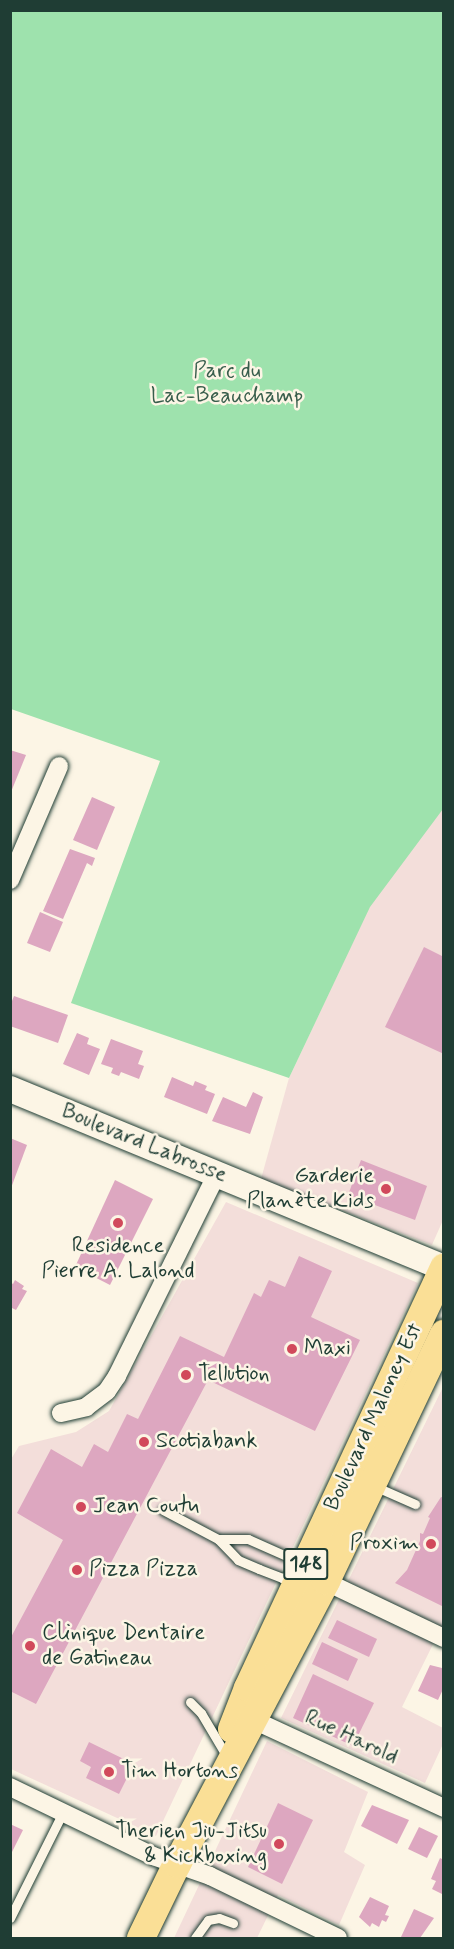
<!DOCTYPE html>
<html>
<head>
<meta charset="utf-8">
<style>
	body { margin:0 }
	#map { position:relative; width:454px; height:1949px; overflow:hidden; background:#fcf5e5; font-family:Mynerve,sans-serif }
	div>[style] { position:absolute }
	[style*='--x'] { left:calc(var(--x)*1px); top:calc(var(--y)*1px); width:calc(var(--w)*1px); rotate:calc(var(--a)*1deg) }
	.built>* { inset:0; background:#f3deda }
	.green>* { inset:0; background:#9ee2ad }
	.building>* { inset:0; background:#dda7c0 }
	.roads { filter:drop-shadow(0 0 2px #1f3d34) drop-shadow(0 0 2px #1f3d34) }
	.service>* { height:9px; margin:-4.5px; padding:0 4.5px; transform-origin:4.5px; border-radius:4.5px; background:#fcf5e5 }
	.minor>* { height:18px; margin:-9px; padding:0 9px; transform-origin:9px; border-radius:9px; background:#fcf5e5 }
	.secondary>* { height:26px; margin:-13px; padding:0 13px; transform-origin:13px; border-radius:13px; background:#fcf5e5 }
	.primary>* { height:28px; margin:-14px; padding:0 14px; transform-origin:14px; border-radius:14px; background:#fadf96 }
	.dots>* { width:16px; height:16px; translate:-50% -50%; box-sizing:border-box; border:3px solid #fcf5e5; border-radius:50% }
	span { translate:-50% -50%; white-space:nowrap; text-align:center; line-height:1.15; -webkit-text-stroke:5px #fcf5e5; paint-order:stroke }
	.shield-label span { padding:2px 4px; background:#fcf5e5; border:2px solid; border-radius:4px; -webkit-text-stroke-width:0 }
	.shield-label { font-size:21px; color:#1f3d34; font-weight:700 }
	.park-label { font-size:22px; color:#385e4c }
	.street-label { font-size:22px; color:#1f3d34 }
	.poi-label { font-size:22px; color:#1f3d34 }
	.right { translate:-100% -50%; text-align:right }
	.left { translate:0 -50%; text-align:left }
	.frame { position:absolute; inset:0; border:12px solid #1f3d34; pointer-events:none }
</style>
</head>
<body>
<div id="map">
	<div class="built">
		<i style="clip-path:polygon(443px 765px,443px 1220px,432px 1245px,261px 1179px,289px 1078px,431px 776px)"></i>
		<i style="clip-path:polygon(226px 1202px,418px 1283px,156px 1836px,11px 1769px,10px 1461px,19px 1446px,76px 1432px,109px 1411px)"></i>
		<i style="clip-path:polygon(443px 1387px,443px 1624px,402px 1707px,443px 1728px,443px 1744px,425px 1783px,281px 1718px)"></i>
		<i style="clip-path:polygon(267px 1741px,368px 1792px,344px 1852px,365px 1865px,339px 1925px,278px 1895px,257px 1938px,174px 1938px)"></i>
	</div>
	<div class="green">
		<i style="clip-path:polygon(11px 10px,443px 11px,443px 809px,370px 907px,289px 1078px,71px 1003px,160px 761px,11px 709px)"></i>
	</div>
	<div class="building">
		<i style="clip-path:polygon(10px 750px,26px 755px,11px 792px,10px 792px)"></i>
		<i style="clip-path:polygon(92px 797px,115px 807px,97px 850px,73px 840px)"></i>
		<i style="clip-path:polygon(70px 849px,95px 858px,92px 866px,87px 863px,63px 919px,43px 911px)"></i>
		<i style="clip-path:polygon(40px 912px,63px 922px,50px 952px,27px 943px)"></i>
		<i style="clip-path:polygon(424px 947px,444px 957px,444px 1054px,385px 1027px)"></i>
		<i style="clip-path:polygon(14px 996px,68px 1015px,58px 1043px,10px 1026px,10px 1006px)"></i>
		<i style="clip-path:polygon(77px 1033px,89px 1038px,87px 1044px,100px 1049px,89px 1075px,63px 1064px)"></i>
		<i style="clip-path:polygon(111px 1039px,143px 1051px,138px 1064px,144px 1066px,139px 1079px,121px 1072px,119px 1076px,111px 1073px,113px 1068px,101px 1064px)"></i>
		<i style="clip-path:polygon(172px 1077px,193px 1086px,195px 1081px,207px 1086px,205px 1090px,215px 1094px,207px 1114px,164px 1097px)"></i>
		<i style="clip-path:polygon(253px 1092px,263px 1097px,250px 1134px,212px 1121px,223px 1097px,246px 1107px)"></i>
		<i style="clip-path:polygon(10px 1138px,27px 1145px,11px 1188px,10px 1188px)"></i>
		<i style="clip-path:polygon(361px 1160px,427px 1186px,415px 1220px,348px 1195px)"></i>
		<i style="clip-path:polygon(115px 1180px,153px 1199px,110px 1285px,75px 1267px)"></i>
		<i style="clip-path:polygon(299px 1256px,332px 1271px,311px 1317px,360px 1340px,315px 1431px,208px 1380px,36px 1704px,10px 1691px,10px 1639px,63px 1540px,17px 1513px,51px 1449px,82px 1467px,94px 1444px,108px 1452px,127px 1414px,138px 1419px,180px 1336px,224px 1357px,254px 1293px,261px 1297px,269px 1280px,285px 1287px)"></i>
		<i style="clip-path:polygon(15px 1280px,24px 1286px,22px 1289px,27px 1291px,16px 1310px,10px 1307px,10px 1282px,13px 1284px)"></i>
		<i style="clip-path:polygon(441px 1497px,444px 1498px,444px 1607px,395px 1583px,407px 1570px,420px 1541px,420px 1533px,423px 1534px,430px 1518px,428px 1517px)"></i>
		<i style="clip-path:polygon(337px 1620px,377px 1639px,369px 1657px,328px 1638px)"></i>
		<i style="clip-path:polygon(322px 1642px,358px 1659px,348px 1681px,312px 1664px)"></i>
		<i style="clip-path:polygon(430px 1665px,442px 1668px,444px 1671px,444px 1687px,438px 1700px,418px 1691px)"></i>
		<i style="clip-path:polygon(313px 1674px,374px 1703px,353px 1746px,293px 1718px)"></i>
		<i style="clip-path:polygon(89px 1742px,134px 1764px,119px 1794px,86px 1778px,91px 1767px,80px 1761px)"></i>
		<i style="clip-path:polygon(278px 1803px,313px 1820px,282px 1884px,248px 1867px)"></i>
		<i style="clip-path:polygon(372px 1805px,409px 1820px,397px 1844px,361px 1826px)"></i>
		<i style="clip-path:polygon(10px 1824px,23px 1830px,10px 1856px)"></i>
		<i style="clip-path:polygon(419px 1827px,438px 1836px,427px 1858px,408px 1849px)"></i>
		<i style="clip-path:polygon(440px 1858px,444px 1860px,444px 1895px,432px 1889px,436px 1881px,431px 1879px)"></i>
		<i style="clip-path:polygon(370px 1897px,389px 1906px,385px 1915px,389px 1916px,386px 1922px,382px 1920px,379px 1927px,372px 1923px,370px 1927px,359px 1917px)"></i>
		<i style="clip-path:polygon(414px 1909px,434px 1918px,420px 1938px,405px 1938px,401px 1937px)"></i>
	</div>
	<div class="roads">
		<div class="service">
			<i style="--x:374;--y:1486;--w:45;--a:23.7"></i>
			<i style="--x:163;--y:1510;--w:62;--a:27.8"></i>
			<i style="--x:218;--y:1539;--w:29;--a:46"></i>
			<i style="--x:238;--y:1560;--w:23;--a:23"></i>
			<i style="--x:259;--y:1569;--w:25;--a:21"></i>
			<i style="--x:282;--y:1578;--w:6;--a:-18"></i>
			<i style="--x:288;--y:1576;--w:10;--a:-45"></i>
			<i style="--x:295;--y:1569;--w:10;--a:-101"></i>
			<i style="--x:293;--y:1559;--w:49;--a:-156"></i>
			<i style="--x:248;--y:1539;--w:30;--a:180"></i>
			<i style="--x:190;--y:1702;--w:16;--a:45"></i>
			<i style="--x:201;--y:1713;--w:43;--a:59.3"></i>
			<i style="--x:10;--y:1918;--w:119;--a:-63.4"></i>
			<i style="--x:195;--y:1938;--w:22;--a:-54"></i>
			<i style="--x:208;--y:1920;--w:11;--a:-10"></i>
			<i style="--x:219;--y:1918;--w:15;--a:20"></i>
		</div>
		<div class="minor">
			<i style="--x:10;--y:880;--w:124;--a:-66.7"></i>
			<i style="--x:61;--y:1413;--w:26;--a:-13"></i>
			<i style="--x:86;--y:1407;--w:26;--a:-37"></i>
			<i style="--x:107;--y:1391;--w:18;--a:-56"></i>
			<i style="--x:117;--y:1376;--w:225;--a:-63.7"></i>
			<i style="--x:318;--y:1578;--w:140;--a:25.5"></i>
			<i style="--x:245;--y:1716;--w:219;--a:24.8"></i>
			<i style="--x:10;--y:1787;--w:159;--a:25.8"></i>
			<i style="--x:153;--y:1856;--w:60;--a:19.3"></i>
			<i style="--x:210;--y:1876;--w:142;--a:25.8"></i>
		</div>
		<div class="secondary">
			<i style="--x:10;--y:1089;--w:469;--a:22.4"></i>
		</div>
		<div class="primary">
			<i style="--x:232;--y:1729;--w:44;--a:-68.7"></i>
			<i style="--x:248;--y:1688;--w:464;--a:-65"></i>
			<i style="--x:141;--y:1938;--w:82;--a:-64.1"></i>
			<i style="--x:177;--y:1864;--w:320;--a:-62.2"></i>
			<i style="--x:326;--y:1581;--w:274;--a:-64.5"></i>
		</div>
	</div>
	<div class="dots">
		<i style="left:386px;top:1189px;background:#d1495b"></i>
		<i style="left:118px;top:1223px;background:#d1495b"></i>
		<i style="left:292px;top:1349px;background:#d1495b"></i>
		<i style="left:186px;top:1375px;background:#d1495b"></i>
		<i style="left:144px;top:1442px;background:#d1495b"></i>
		<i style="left:81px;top:1507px;background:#d1495b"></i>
		<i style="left:431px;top:1544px;background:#d1495b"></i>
		<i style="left:77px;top:1570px;background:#d1495b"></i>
		<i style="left:30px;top:1646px;background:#d1495b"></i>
		<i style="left:109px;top:1772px;background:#d1495b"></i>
		<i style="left:279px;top:1844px;background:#d1495b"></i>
	</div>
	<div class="shield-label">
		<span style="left:306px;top:1564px">148</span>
	</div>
	<div class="park-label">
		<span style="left:227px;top:384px">Parc du<br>Lac-Beauchamp</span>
	</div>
	<div class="street-label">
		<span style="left:144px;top:1144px;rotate:22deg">Boulevard Labrosse</span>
		<span style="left:374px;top:1417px;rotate:-65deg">Boulevard Maloney Est</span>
		<span style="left:351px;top:1738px;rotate:25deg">Rue Harold</span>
	</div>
	<div class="poi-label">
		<span class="right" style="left:374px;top:1189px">Garderie<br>Planète Kids</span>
		<span style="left:118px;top:1259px">Residence<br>Pierre A. Lalond</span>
		<span class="left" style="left:304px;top:1349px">Maxi</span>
		<span class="left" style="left:198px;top:1375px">Tellution</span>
		<span class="left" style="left:156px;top:1442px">Scotiabank</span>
		<span class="left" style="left:93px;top:1507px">Jean Coutu</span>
		<span class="right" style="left:419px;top:1544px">Proxim</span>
		<span class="left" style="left:89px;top:1570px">Pizza Pizza</span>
		<span class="left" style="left:42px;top:1646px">Clinique Dentaire<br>de Gatineau</span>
		<span class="left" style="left:121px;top:1772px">Tim Hortons</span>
		<span class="right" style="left:267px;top:1844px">Therien Jiu-Jitsu<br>&amp; Kickboxing</span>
	</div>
	<div class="frame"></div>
</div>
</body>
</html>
